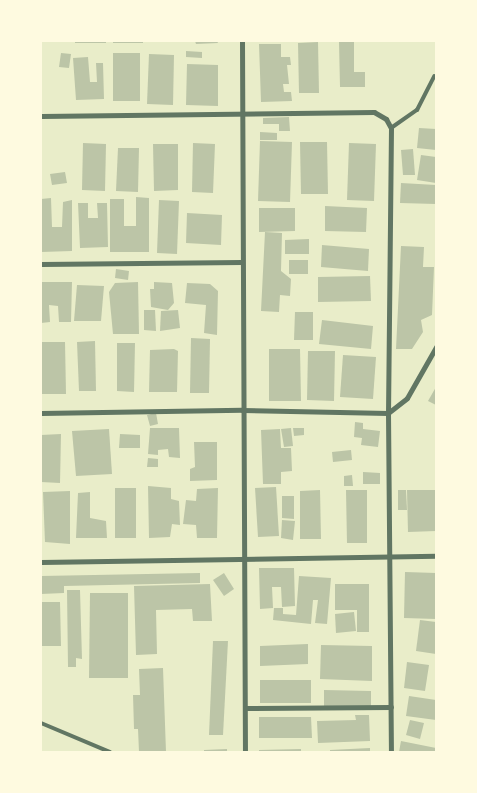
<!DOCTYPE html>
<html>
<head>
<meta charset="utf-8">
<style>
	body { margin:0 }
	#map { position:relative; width:477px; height:793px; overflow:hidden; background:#e9edc9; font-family:Lato,sans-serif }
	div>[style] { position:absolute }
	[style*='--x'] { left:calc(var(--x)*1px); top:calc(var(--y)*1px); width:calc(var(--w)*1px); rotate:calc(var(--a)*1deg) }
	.building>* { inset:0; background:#bcc5a7 }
	.service>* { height:4px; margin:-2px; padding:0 2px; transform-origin:2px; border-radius:2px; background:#617663 }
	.minor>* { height:5px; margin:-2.5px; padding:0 2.5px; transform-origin:2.5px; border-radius:2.5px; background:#617663 }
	span { translate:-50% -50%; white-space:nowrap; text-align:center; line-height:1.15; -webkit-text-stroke:4.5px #fefae0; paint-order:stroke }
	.frame { position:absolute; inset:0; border:42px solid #fefae0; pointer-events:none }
</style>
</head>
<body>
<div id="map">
	<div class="building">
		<i style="clip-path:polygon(75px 41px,106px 41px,106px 43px,75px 43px)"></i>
		<i style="clip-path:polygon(113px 41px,143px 41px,143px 43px,113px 43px)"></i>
		<i style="clip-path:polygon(195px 41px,217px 41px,218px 43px,196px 44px)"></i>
		<i style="clip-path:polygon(318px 42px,319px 93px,299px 93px,298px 43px)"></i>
		<i style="clip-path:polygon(339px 42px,354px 42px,354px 72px,365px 72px,365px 87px,340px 87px)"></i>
		<i style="clip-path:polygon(259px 44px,281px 44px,281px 57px,290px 57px,291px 65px,287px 65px,289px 84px,283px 84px,284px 92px,291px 92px,292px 101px,261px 102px)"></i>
		<i style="clip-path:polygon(186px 51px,202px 52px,202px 58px,186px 57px)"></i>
		<i style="clip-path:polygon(61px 53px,71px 54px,69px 68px,59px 67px)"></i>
		<i style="clip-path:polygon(113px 53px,140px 53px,140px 101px,113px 101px)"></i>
		<i style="clip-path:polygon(149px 54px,174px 55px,173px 105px,147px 104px)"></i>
		<i style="clip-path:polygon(88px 57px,90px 82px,97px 82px,96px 63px,103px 63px,104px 99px,76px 100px,73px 58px)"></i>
		<i style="clip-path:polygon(187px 64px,218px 65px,218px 106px,186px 105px)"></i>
		<i style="clip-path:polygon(289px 117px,290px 131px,279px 131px,279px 124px,263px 124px,263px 118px)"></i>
		<i style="clip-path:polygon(419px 128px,436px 129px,436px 150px,417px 148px)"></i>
		<i style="clip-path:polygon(260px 132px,277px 133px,277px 140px,260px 140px)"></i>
		<i style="clip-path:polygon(260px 141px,292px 142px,290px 202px,258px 201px)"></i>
		<i style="clip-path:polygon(300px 142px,327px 142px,328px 194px,301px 194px)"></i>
		<i style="clip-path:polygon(83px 143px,106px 144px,105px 191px,82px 190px)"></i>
		<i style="clip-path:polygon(193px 143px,215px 144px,213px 193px,192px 192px)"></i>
		<i style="clip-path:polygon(349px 143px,376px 144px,374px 201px,347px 200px)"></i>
		<i style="clip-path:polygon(153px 144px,178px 144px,178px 190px,154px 191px)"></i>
		<i style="clip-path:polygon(118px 148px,139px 148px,138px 192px,116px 191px)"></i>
		<i style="clip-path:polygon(413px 149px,415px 175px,403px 175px,401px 150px)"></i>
		<i style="clip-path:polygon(421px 155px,436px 157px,436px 183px,417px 180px)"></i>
		<i style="clip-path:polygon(65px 172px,67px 183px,52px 185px,50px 174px)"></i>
		<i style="clip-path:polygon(401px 183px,436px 185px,436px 204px,400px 203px)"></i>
		<i style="clip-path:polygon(136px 197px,149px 198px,149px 252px,110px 252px,110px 199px,124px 199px,124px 226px,136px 226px)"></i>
		<i style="clip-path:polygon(51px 198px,52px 227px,62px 227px,63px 202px,72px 200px,72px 251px,41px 252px,41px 199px)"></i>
		<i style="clip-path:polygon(159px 200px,179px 201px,177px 254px,157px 253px)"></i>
		<i style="clip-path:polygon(78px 203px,88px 203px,88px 218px,98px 218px,97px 203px,107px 203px,108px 247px,80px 248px)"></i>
		<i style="clip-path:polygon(325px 206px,367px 208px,366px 232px,325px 231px)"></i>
		<i style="clip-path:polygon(259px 208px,295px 208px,295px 231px,259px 232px)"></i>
		<i style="clip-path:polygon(187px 213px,222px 215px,221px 245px,186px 243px)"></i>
		<i style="clip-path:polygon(265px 232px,282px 233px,281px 271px,291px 279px,290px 296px,280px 295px,279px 312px,261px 311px)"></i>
		<i style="clip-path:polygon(309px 239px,309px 254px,285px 254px,285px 240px)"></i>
		<i style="clip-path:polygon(322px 245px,369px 249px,368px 271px,321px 267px)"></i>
		<i style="clip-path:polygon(401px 246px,424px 247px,423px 267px,434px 267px,432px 315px,421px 320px,423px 332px,412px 349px,396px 349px)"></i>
		<i style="clip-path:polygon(289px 260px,308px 260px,308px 274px,289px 274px)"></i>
		<i style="clip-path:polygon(116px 269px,129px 271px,128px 280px,115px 278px)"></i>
		<i style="clip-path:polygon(370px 276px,371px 301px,318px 302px,318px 277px)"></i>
		<i style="clip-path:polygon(41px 282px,72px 282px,71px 322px,59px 322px,58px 306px,49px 305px,50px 322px,41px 323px)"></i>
		<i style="clip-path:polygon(138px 282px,139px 334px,113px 334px,109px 292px,115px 283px)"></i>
		<i style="clip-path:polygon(154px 282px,172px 283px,174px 303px,168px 310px,151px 307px,150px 289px,154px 289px)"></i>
		<i style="clip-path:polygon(187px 283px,210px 284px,218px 291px,217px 335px,204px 333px,206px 305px,185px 303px)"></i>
		<i style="clip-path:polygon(77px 285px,104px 286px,101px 321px,74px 321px)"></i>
		<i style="clip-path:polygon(144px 310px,155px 310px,156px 331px,144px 330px)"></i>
		<i style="clip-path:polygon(178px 310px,180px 328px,160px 331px,161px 311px)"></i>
		<i style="clip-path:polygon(295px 312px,313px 312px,313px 340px,294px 340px)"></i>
		<i style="clip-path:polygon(322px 320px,373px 326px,371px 349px,319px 344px)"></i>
		<i style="clip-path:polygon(191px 338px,210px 339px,209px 393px,190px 393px)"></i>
		<i style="clip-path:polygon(95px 341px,96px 391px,79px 391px,77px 342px)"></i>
		<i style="clip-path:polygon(41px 342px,65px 342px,66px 394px,42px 394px)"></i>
		<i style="clip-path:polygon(117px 343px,135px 343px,134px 392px,117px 391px)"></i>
		<i style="clip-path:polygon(174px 349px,178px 351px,177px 392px,149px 392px,150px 350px)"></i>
		<i style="clip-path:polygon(269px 349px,300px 349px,301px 401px,269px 401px)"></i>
		<i style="clip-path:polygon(308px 351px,335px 351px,334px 401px,307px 400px)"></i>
		<i style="clip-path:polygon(343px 355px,376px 357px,373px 399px,340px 397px)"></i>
		<i style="clip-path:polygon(436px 387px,436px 405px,428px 401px)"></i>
		<i style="clip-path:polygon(156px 413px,158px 424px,150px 426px,147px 415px)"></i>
		<i style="clip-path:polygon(355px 422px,363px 423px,363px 429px,380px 431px,378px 447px,361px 445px,362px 438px,354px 437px)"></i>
		<i style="clip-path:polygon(150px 428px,179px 428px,180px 458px,169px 457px,168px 449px,158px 450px,158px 455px,148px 454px)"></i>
		<i style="clip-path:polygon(291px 428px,293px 446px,284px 447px,281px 429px)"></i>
		<i style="clip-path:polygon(293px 428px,304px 428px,304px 435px,294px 436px)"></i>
		<i style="clip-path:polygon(109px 429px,112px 474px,76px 476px,72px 431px)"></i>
		<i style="clip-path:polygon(280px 429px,281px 448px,291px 448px,292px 471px,281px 472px,281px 484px,263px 484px,261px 430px)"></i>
		<i style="clip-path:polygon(61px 434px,60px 483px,41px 482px,41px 435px)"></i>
		<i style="clip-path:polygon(120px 434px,140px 435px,140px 448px,119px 448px)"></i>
		<i style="clip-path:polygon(194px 442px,217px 442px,217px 480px,190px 481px,190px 469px,195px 467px)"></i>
		<i style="clip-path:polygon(351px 450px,352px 460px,333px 462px,332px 452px)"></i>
		<i style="clip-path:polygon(148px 458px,158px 459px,158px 467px,147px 467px)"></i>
		<i style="clip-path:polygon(363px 472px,380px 473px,380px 484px,363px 484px)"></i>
		<i style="clip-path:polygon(352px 475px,353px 486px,344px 486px,344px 476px)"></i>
		<i style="clip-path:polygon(148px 486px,171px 488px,171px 499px,179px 501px,180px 525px,172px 524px,170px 537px,149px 538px)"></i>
		<i style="clip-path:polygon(276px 487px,279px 536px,258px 537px,255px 488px)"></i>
		<i style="clip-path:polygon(115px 488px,136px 488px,136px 538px,115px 538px)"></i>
		<i style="clip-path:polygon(218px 488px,217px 538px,197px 538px,196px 525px,183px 524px,186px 500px,196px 501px,197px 489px)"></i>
		<i style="clip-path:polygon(320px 490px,321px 539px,300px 539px,300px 491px)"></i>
		<i style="clip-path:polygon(346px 490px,367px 490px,367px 543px,347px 543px)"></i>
		<i style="clip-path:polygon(398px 490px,406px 490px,407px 510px,398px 510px)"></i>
		<i style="clip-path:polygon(407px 490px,436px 490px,436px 531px,408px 532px)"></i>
		<i style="clip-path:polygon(70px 491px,70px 544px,45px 542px,43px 492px)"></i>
		<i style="clip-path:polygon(90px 492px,90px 518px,106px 521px,107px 538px,76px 538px,78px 493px)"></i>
		<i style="clip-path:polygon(282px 496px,294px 496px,294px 519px,282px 518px)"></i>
		<i style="clip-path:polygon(282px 520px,295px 521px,293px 540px,281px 538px)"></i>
		<i style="clip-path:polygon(259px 568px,294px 568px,295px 606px,282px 607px,281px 587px,272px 587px,273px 608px,260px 609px)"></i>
		<i style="clip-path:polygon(405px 572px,436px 573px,436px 619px,404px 618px)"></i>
		<i style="clip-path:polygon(200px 573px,200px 583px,64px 586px,64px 593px,41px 594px,41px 576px)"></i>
		<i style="clip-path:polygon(224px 573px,234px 589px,224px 596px,213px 580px)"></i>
		<i style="clip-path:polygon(299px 576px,331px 578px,327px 624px,315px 623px,318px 600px,313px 600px,311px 624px,273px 620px,274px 608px,283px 608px,283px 614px,296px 615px)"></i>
		<i style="clip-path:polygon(210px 584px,212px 621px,193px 621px,192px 609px,156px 610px,157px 654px,136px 655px,134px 586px)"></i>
		<i style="clip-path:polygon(335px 584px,369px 584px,369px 632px,357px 632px,357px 610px,335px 610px)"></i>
		<i style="clip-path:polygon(67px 590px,80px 590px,82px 659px,76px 658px,76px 667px,68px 667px)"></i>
		<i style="clip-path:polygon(90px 593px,128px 593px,128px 678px,89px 678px)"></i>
		<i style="clip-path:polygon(41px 602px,60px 602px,61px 646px,41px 646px)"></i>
		<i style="clip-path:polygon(354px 612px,356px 631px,336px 633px,335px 614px)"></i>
		<i style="clip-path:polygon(420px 620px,436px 622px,436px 654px,416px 651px)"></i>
		<i style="clip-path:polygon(213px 641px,228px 641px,223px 735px,209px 735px)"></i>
		<i style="clip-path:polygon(308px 644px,308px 664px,260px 666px,260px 646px)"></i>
		<i style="clip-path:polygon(321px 645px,372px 646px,372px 681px,320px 679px)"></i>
		<i style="clip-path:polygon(407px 662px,429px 665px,425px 691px,404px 688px)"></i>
		<i style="clip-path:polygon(163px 668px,166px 752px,139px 752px,138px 729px,134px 729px,133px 695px,140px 695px,139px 669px)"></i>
		<i style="clip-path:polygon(260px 680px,311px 680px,311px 703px,260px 703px)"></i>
		<i style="clip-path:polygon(324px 690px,371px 691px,371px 709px,324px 709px)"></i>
		<i style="clip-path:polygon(409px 696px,436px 700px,436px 720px,406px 716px)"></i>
		<i style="clip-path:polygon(355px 715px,369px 715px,370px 741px,318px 743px,317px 721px,356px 720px)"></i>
		<i style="clip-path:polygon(259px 717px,311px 717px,312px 738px,259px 738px)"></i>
		<i style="clip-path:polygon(410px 720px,424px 723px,420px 739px,406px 735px)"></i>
		<i style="clip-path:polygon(401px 741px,436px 748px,436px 752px,399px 752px)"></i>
		<i style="clip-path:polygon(370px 748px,370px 752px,330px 752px,330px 750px)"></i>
		<i style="clip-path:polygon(227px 749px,227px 752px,204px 752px,204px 750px)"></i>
		<i style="clip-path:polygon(301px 749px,301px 752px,259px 752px,259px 750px)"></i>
	</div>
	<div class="service">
		<i style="--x:391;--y:128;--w:32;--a:-35"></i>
		<i style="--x:417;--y:110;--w:38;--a:-63"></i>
		<i style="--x:41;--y:723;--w:75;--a:22.8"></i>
	</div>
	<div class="minor">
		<i style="--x:242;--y:41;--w:711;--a:89.76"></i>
		<i style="--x:41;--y:116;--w:333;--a:-0.7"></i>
		<i style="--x:374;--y:112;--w:14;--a:30"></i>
		<i style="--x:386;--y:119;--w:10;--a:61"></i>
		<i style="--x:391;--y:128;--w:285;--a:90.6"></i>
		<i style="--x:388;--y:413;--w:339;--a:89.5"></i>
		<i style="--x:41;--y:264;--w:201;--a:-0.6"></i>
		<i style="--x:41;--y:413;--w:201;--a:-0.9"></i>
		<i style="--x:242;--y:410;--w:146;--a:1.2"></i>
		<i style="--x:388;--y:413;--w:24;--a:-38"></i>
		<i style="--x:407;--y:398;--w:59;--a:-60.4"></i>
		<i style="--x:41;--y:562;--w:395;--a:-0.9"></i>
		<i style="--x:245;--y:708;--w:146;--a:-0.4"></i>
	</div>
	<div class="frame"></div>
</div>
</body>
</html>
